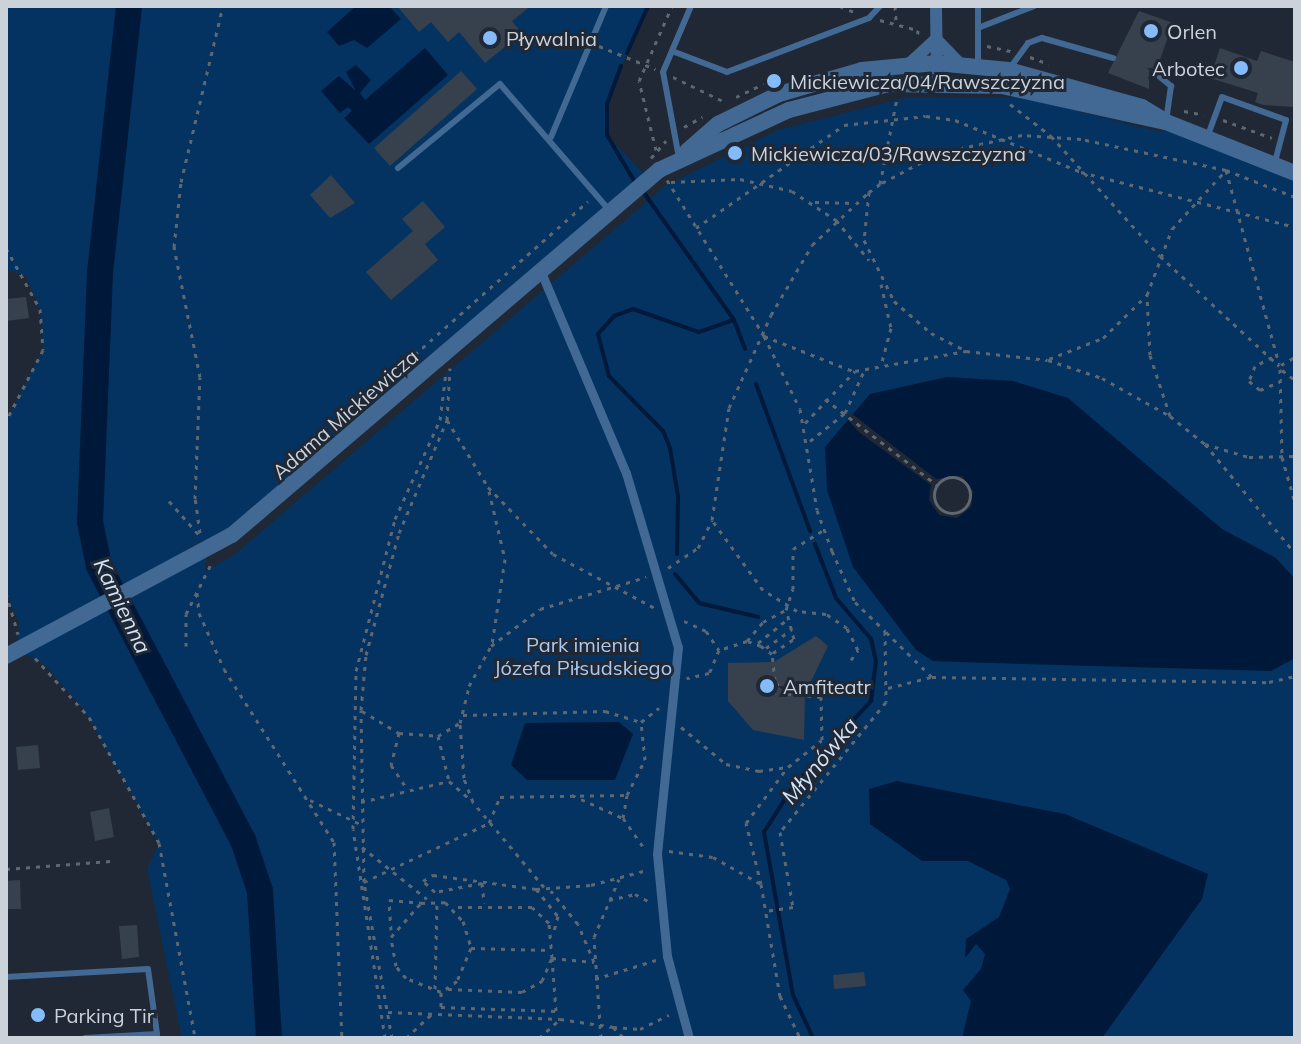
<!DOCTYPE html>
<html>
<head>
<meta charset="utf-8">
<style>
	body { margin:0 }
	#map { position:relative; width:1301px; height:1044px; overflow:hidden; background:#1f2834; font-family:Mulish,sans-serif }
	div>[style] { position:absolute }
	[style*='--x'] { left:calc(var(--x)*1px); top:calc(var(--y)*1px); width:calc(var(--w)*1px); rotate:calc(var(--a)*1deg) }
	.green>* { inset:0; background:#043361 }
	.water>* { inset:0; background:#001839 }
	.pier>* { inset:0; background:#1f2834 }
	.stream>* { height:4px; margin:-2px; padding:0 2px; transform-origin:2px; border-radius:2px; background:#001839 }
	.river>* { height:26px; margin:-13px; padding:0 13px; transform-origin:13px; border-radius:13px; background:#001839 }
	.building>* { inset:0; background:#37414d }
	.path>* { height:3px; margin-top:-1.5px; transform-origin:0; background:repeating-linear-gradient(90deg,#5f6771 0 4px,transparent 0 10px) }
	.path>.ring { margin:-1.5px; padding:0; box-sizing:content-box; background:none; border:3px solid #5f6771; border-radius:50% }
	.service>* { height:6px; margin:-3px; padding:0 3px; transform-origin:3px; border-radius:3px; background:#426894 }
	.pedestrian>* { height:9px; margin:-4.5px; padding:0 4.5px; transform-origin:4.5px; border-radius:4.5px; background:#426894 }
	.minor>* { height:12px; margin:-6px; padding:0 6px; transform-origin:6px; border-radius:6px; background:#426894 }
	.tertiary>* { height:16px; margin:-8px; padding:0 8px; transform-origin:8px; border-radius:8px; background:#426894 }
	.dots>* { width:22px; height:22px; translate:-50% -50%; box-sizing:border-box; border:4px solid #1f2834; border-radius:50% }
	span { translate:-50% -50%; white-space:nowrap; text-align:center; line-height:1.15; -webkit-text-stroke:6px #1f2834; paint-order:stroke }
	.poi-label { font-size:20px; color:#ccd2d9 }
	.left { translate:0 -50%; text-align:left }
	.right { translate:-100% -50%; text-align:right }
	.street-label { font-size:20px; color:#ccd2d9 }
	.park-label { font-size:20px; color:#abc9ee }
	.water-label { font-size:22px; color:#d3e2f5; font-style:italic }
	.frame { position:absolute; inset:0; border:8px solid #ccd2d9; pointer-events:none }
</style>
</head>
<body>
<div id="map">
	<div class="green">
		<i style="clip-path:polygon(6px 6px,648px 6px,613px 86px,605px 118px,607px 135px,649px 179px,219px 543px,202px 541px,57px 628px,206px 550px,206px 571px,235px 554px,665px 186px,778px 130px,908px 97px,1025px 98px,1160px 132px,1180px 126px,1295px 173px,1295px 1038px,182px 1038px,147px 869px,159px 843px,84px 710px,45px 665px,17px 650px,19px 623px,6px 593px,6px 421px,43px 349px,40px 309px,26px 276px,6px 269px)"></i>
	</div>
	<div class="water">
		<i style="clip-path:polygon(356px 6px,389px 6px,401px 19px,367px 48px,354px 40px,339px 46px,327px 32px)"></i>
		<i style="clip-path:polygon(425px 48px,448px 75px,369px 144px,344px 118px,352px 111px,348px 107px,340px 113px,321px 91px,339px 76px,356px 91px,346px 72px,356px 65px,371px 80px,360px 93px,365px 100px)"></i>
		<i style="clip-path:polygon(947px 377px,1013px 381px,1068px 398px,1222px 529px,1276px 558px,1295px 579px,1295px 658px,1271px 671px,959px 662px,933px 661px,916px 650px,853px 567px,827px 490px,825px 447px,870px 394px)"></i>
		<i style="clip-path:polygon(619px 722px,633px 734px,615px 780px,527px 780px,511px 765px,525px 723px)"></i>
		<i style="clip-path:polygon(897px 781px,1065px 814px,1208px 874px,1202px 899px,1102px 1038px,962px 1038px,971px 1001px,963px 990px,981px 969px,985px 954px,976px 944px,965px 958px,966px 939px,999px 917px,1010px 889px,1006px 880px,968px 861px,922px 861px,870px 824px,869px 789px)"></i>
	</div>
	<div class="pier">
		<i style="clip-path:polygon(851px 413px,936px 479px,962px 476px,973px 491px,971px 507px,957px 518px,939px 515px,929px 500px,931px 485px,860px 433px,847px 419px)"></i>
	</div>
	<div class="stream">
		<i style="--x:627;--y:53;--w:51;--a:-65.9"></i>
		<i style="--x:621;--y:66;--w:40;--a:110.2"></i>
		<i style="--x:607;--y:104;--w:31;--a:90"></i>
		<i style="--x:607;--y:135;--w:57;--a:59.4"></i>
		<i style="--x:642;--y:190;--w:159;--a:54.7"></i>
		<i style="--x:734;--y:320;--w:31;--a:69"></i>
		<i style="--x:756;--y:384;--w:157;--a:69.8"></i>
		<i style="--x:677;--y:554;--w:58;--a:-89"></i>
		<i style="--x:678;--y:496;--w:49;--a:-99.5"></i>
		<i style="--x:670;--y:448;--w:18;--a:-112"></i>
		<i style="--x:663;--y:431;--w:77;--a:-134.5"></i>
		<i style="--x:609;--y:376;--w:43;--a:-104.7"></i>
		<i style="--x:598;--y:334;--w:24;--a:-48"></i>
		<i style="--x:614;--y:316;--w:20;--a:-20"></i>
		<i style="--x:633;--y:309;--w:70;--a:19.2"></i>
		<i style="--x:699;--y:332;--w:37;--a:-19"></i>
		<i style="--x:675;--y:574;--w:38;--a:50"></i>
		<i style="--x:699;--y:603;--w:61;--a:13.3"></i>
		<i style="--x:813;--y:1038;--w:47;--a:-114.9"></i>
		<i style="--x:793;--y:995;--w:166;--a:-100.1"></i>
		<i style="--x:764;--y:832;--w:52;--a:-57.5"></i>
		<i style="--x:792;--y:788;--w:118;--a:-47.8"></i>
		<i style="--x:871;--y:701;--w:39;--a:-83"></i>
		<i style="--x:876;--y:662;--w:24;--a:-102"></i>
		<i style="--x:871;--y:639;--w:54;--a:-130.5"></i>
		<i style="--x:836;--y:598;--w:58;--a:-111.3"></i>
	</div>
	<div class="river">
		<i style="--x:129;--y:6;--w:269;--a:96.2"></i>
		<i style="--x:100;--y:273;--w:249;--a:92.3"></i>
		<i style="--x:90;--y:522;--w:45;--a:78.4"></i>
		<i style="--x:99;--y:566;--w:310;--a:62.3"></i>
		<i style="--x:243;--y:840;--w:54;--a:71.6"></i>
		<i style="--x:260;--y:891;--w:147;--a:86.5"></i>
	</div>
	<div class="building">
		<i style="clip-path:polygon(397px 6px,531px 6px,512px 21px,522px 33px,485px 63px,459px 32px,448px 42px,431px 22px,419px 32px)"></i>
		<i style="clip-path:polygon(1139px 11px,1173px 23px,1157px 68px,1149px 71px,1149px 89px,1108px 73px)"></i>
		<i style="clip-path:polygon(1220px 48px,1257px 61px,1261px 51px,1295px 62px,1295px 107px,1263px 105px,1255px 102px,1258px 93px,1210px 78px)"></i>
		<i style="clip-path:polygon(461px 71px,477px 89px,390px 166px,374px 148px)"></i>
		<i style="clip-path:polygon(331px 175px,355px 203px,330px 218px,310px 195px)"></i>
		<i style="clip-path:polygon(423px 201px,445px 227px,425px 244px,438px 260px,391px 300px,366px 272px,413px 231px,402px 219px)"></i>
		<i style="clip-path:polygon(26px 297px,29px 318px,6px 321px,6px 299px)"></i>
		<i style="clip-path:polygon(816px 636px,828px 646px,805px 694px,804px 740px,753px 730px,728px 701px,728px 663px,774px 662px)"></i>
		<i style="clip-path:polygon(38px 745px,40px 768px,18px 770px,16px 747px)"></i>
		<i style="clip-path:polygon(109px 808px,114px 837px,95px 841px,90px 812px)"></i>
		<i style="clip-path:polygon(20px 880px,21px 909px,6px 909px,6px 881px)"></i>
		<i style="clip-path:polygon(137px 925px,139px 957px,122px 959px,119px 926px)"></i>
		<i style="clip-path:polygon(864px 972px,866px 986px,834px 989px,833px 975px)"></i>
	</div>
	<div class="path">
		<i style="--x:840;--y:6;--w:15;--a:23"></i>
		<i style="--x:895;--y:6;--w:15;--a:86"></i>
		<i style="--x:880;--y:20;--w:39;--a:15"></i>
		<i style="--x:918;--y:30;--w:9;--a:96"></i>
		<i style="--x:599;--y:46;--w:61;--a:22.3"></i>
		<i style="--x:987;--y:46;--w:25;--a:12"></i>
		<i style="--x:1030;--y:57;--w:20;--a:20"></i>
		<i style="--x:673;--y:77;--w:60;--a:25.7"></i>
		<i style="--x:736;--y:97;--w:44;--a:-25.4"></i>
		<i style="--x:1010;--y:104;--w:52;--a:38"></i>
		<i style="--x:1051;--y:136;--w:162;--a:47.8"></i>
		<i style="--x:1160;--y:256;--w:162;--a:42.7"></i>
		<i style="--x:1184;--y:111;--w:20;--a:11"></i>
		<i style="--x:1223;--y:120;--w:52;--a:20.2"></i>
		<i style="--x:684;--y:127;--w:21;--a:-29"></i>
		<i style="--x:656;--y:150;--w:71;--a:-103.8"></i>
		<i style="--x:639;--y:81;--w:82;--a:-66.3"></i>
		<i style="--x:651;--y:158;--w:23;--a:-49"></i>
		<i style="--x:667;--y:180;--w:184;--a:58.1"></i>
		<i style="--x:764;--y:336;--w:81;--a:63.7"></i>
		<i style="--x:800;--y:409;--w:102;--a:80.4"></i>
		<i style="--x:817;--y:510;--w:44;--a:69.9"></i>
		<i style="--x:832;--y:551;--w:56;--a:65.7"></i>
		<i style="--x:855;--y:602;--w:42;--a:44"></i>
		<i style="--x:885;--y:631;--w:71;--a:89.2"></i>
		<i style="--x:886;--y:702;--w:168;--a:129.2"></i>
		<i style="--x:780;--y:832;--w:76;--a:80.2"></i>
		<i style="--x:793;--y:907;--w:28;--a:172"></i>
		<i style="--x:671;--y:182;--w:69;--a:-2.5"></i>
		<i style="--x:740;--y:179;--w:53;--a:13"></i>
		<i style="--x:792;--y:191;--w:53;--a:33.4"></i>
		<i style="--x:836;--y:220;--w:52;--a:50.5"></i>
		<i style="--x:880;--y:184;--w:88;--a:-78.8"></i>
		<i style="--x:1295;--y:197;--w:74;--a:-158.6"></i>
		<i style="--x:1226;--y:170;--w:148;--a:-167.9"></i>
		<i style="--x:1081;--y:139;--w:59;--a:-176.1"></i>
		<i style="--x:1022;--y:135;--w:85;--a:167.8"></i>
		<i style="--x:939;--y:153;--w:67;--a:152.3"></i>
		<i style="--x:880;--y:184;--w:14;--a:144"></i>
		<i style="--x:869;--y:192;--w:48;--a:95.9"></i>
		<i style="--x:864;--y:240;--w:68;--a:63.8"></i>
		<i style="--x:894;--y:301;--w:49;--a:40.9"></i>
		<i style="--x:931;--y:333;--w:39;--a:27"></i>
		<i style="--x:966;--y:351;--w:82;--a:6.3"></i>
		<i style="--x:1048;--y:360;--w:57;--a:18.4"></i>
		<i style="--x:1102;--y:378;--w:78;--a:29.2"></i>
		<i style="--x:1170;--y:416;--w:45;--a:38.7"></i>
		<i style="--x:1205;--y:444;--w:141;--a:50.5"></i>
		<i style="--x:815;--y:202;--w:40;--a:1.4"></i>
		<i style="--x:696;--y:228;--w:180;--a:-34.8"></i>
		<i style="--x:844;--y:125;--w:82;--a:-6.3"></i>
		<i style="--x:926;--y:116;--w:29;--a:8"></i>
		<i style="--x:955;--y:120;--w:136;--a:22.4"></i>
		<i style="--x:1081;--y:172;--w:221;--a:14.4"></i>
		<i style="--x:6;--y:248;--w:70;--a:60.9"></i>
		<i style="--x:40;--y:309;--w:41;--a:85.8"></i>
		<i style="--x:43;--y:350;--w:80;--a:117.5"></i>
		<i style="--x:881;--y:284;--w:45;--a:77.2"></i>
		<i style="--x:891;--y:328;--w:35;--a:105"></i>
		<i style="--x:764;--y:336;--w:96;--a:21.5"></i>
		<i style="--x:1272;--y:357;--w:19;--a:152"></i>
		<i style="--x:1255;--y:366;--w:16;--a:112"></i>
		<i style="--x:1249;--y:381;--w:14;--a:39"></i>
		<i style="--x:1260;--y:390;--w:21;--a:-23"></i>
		<i style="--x:1049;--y:359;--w:58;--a:-21.3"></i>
		<i style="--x:1103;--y:338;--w:62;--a:-44.3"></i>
		<i style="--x:1281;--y:365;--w:16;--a:-30"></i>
		<i style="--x:1280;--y:369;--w:88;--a:88.7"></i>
		<i style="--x:1282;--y:457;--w:48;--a:74.2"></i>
		<i style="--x:1282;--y:370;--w:16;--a:38"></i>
		<i style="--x:825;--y:399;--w:141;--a:37.5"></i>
		<i style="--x:1170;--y:416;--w:64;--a:-108.2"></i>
		<i style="--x:1150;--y:355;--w:60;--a:-92.9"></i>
		<i style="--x:1147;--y:295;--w:71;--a:-69.3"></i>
		<i style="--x:1172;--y:229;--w:80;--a:-47.5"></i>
		<i style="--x:1226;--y:170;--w:201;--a:74.7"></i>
		<i style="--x:447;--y:420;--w:79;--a:58.5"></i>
		<i style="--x:488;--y:487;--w:93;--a:45.9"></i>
		<i style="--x:553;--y:554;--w:115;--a:27.9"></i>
		<i style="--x:805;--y:423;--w:72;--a:-46.1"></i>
		<i style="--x:855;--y:371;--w:113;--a:-10.2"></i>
		<i style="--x:325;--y:434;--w:351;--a:-41.5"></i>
		<i style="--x:810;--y:441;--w:45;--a:-38.7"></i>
		<i style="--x:845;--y:413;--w:46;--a:-65.7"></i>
		<i style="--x:1205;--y:444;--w:46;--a:16.5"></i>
		<i style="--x:1249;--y:457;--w:46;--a:-1.2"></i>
		<i class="ring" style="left:934px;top:477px;width:33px;height:33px"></i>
		<i style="--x:489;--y:491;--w:70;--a:76.8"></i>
		<i style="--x:505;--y:559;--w:86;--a:98.7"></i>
		<i style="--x:169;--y:501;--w:48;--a:48.4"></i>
		<i style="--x:200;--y:533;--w:34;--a:-98"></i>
		<i style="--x:195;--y:499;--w:122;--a:-87.7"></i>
		<i style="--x:200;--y:377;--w:133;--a:-101.3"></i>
		<i style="--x:174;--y:247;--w:65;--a:-83.9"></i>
		<i style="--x:181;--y:182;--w:181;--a:-76.6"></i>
		<i style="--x:668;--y:568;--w:36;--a:-34"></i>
		<i style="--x:698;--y:548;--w:31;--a:-63"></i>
		<i style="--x:6;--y:593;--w:43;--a:73.7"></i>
		<i style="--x:197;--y:593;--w:20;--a:84"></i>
		<i style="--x:199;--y:613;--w:61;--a:65.9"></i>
		<i style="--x:224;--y:669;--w:205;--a:57.6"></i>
		<i style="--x:334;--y:842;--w:196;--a:87.7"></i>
		<i style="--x:684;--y:621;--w:24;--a:24"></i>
		<i style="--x:706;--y:631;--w:23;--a:56"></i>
		<i style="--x:886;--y:632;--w:64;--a:44.4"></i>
		<i style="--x:932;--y:677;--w:337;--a:0.9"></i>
		<i style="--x:1269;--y:682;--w:27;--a:-13"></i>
		<i style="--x:747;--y:641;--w:25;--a:-50"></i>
		<i style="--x:763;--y:622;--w:26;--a:-28"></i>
		<i style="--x:786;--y:610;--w:22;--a:-72"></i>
		<i style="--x:793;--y:589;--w:40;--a:-90"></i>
		<i style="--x:793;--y:549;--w:36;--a:-32"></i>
		<i style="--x:758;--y:643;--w:38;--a:-39"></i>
		<i style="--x:186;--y:646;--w:32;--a:-90"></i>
		<i style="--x:186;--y:614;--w:56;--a:-63.4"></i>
		<i style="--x:766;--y:648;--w:32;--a:-36"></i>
		<i style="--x:773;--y:653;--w:25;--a:-34"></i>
		<i style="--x:794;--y:639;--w:30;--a:-105"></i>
		<i style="--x:35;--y:658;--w:80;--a:47.5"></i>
		<i style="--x:89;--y:717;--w:144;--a:60.9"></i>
		<i style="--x:159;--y:843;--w:198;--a:79.5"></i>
		<i style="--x:851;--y:660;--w:12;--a:-55"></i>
		<i style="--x:858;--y:650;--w:25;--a:-117"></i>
		<i style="--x:847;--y:628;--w:25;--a:-146"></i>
		<i style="--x:826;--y:614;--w:29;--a:-174"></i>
		<i style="--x:797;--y:611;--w:40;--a:-148"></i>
		<i style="--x:763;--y:590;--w:87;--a:-126.1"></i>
		<i style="--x:712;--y:520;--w:113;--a:-81.4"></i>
		<i style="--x:729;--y:408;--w:102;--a:-65.7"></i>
		<i style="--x:771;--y:315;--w:81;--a:-59.6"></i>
		<i style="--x:812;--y:245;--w:78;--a:-42.9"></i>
		<i style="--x:888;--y:688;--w:44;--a:-14.3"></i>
		<i style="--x:362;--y:711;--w:43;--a:30.7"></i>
		<i style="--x:399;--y:733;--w:39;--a:4"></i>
		<i style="--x:438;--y:736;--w:26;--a:-31"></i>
		<i style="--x:463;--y:715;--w:142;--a:-1.6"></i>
		<i style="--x:605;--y:711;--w:38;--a:17"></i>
		<i style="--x:681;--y:727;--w:58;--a:39.4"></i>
		<i style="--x:726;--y:764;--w:34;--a:12"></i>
		<i style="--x:759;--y:771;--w:29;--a:-8"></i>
		<i style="--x:788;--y:767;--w:43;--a:-38.5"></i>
		<i style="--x:822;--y:740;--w:43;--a:-91.3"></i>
		<i style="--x:821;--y:697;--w:36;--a:-174"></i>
		<i style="--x:785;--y:693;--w:16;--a:-130"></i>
		<i style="--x:775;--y:681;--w:27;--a:-96"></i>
		<i style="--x:772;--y:654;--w:14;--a:-144"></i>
		<i style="--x:761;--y:646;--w:15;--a:-160"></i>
		<i style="--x:747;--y:641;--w:29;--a:162"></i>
		<i style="--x:719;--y:650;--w:25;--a:113"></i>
		<i style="--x:709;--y:673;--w:23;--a:167"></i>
		<i style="--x:399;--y:733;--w:33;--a:104"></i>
		<i style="--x:391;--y:765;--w:30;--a:56"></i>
		<i style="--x:438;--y:736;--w:46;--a:76.3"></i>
		<i style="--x:572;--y:795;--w:56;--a:24.3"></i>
		<i style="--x:623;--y:818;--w:37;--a:55"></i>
		<i style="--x:310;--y:800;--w:55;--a:25.6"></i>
		<i style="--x:361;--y:802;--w:90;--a:-13.4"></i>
		<i style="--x:449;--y:781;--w:30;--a:41"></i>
		<i style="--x:623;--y:818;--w:23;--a:-80"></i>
		<i style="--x:362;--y:847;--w:83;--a:38.7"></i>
		<i style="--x:669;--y:851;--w:44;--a:7.8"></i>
		<i style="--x:713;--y:857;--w:55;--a:29.4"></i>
		<i style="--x:761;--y:884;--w:114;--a:80.4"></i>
		<i style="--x:780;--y:996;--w:47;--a:64.5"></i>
		<i style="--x:6;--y:869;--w:105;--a:-4.4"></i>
		<i style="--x:364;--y:882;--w:138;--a:-25.3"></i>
		<i style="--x:489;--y:823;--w:28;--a:-67"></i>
		<i style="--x:500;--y:797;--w:127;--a:-0.9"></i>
		<i style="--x:627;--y:795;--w:39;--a:-63"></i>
		<i style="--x:645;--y:760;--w:38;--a:-96"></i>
		<i style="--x:641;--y:722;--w:23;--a:-38"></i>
		<i style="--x:482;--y:883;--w:48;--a:169.2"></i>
		<i style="--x:435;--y:892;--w:16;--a:-137"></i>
		<i style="--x:423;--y:881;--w:12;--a:-31"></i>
		<i style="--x:433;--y:875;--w:104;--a:7.7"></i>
		<i style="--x:536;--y:889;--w:35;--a:51"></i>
		<i style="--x:558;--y:916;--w:16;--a:105"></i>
		<i style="--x:482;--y:883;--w:20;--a:84"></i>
		<i style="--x:761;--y:884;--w:63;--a:-103.8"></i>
		<i style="--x:746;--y:823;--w:69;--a:-53.3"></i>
		<i style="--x:544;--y:887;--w:111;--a:-129.9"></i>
		<i style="--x:473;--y:802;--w:26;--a:-111"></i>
		<i style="--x:464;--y:778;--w:55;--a:-94.2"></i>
		<i style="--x:460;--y:723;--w:38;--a:-76"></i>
		<i style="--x:469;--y:686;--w:46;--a:-61.2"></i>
		<i style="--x:491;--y:646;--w:61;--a:-37.1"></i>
		<i style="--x:540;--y:609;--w:111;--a:-16.8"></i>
		<i style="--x:536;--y:889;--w:55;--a:-4.2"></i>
		<i style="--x:591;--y:885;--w:58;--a:-15"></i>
		<i style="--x:609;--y:900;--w:27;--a:-13"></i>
		<i style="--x:635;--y:894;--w:17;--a:28"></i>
		<i style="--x:445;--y:902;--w:26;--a:47"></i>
		<i style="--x:463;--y:921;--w:28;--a:73"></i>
		<i style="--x:471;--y:948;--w:36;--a:113"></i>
		<i style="--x:457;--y:981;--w:19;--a:145"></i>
		<i style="--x:441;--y:992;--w:38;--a:-158"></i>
		<i style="--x:406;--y:978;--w:16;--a:-130"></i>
		<i style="--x:396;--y:966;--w:29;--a:-100"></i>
		<i style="--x:391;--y:937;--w:45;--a:-48.6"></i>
		<i style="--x:421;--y:903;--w:24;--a:-2"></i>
		<i style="--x:391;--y:930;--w:30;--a:-94"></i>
		<i style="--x:389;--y:900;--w:32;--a:5"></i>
		<i style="--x:471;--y:948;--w:80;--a:1.4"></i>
		<i style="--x:595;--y:979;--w:64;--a:-17.3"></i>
		<i style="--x:435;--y:989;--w:88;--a:-88.7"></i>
		<i style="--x:448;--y:989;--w:74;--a:2.3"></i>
		<i style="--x:522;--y:992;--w:23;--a:-29"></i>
		<i style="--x:542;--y:981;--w:25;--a:-67"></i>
		<i style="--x:552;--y:958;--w:35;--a:-95"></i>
		<i style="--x:549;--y:923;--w:23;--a:-137"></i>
		<i style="--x:532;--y:907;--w:76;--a:180"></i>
		<i style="--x:441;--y:992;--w:15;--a:90"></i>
		<i style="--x:441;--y:1007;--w:115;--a:2"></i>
		<i style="--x:556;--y:1011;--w:53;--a:-94.3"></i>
		<i style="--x:552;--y:958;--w:42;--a:5.4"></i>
		<i style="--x:594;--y:962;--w:41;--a:-112.8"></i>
		<i style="--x:578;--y:924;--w:43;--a:-129.3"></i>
		<i style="--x:388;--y:1012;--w:172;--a:2.3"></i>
		<i style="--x:613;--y:1027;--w:27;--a:4"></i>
		<i style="--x:640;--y:1029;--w:32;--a:-26"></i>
		<i style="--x:385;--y:1038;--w:211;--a:-98.7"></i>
		<i style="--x:353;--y:829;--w:158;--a:-88.9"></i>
		<i style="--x:356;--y:671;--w:157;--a:-75.6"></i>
		<i style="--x:395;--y:519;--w:109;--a:-65.6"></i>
		<i style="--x:440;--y:420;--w:48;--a:-82.9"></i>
		<i style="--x:392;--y:1038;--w:158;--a:-100.2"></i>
		<i style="--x:364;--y:882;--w:172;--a:-91"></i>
		<i style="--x:361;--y:710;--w:55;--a:-84.8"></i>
		<i style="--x:366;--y:655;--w:126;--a:-74.9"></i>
		<i style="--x:399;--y:533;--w:123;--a:-67"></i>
		<i style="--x:447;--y:420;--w:52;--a:-86.7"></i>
		<i style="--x:406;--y:1038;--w:34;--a:-43"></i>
		<i style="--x:539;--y:1038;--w:28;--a:-42"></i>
		<i style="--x:560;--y:1019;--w:54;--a:8.6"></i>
		<i style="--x:613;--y:1027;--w:16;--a:45"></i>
		<i style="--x:601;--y:1038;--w:101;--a:-94"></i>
		<i style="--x:594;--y:937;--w:63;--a:-66.7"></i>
	</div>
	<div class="service">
		<i style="--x:978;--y:28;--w:60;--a:-21.4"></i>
		<i style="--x:672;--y:51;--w:59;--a:20.9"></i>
		<i style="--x:727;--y:72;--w:152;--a:-20.8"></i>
		<i style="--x:869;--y:18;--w:16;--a:-47"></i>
		<i style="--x:978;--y:66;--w:60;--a:-90"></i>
		<i style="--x:1010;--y:68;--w:31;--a:-54"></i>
		<i style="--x:1028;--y:43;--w:15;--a:-20"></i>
		<i style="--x:1042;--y:38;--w:74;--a:15.7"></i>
		<i style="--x:1155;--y:73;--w:21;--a:39"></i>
		<i style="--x:1171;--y:86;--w:36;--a:98"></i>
		<i style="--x:1208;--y:135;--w:40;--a:-69.8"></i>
		<i style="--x:1222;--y:97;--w:68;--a:19.8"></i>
		<i style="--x:1286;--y:120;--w:43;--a:104.7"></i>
		<i style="--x:551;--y:137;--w:142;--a:-67.2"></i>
		<i style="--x:679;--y:158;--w:87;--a:-100.5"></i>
		<i style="--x:663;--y:72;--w:72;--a:-67"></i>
		<i style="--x:398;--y:168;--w:132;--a:-39.5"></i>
		<i style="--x:500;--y:84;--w:167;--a:49.1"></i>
		<i style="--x:6;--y:977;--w:142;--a:-3.2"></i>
		<i style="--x:148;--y:969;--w:66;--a:82.1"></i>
		<i style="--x:157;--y:1034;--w:72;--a:176.8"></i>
	</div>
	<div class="pedestrian">
		<i style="--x:541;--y:272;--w:218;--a:67.1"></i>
		<i style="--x:626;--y:473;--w:182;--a:73.4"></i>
		<i style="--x:678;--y:647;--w:208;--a:95.8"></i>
		<i style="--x:657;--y:854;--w:102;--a:84.4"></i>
		<i style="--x:667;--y:956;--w:85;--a:75"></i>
	</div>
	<div class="minor">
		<i style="--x:936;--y:6;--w:76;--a:89.2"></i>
		<i style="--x:936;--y:39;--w:33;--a:46"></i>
		<i style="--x:908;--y:65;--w:38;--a:-43"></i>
	</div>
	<div class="tertiary">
		<i style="--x:687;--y:151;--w:41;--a:-41.1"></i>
		<i style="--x:718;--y:124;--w:68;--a:-26.2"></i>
		<i style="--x:779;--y:94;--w:86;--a:-16.1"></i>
		<i style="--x:862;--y:70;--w:74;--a:-5.4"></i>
		<i style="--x:936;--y:63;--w:73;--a:5.5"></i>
		<i style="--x:1009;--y:70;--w:138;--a:15.5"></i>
		<i style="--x:1142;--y:107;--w:23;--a:31"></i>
		<i style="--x:6;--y:656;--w:256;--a:-28.2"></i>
		<i style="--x:232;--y:535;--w:562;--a:-40.52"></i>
		<i style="--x:659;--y:170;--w:143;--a:-24.8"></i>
		<i style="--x:789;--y:110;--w:103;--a:-14.6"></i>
		<i style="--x:889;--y:84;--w:113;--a:1"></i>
		<i style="--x:1002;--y:86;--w:168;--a:12.4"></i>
		<i style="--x:1166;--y:122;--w:139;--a:21.6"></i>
	</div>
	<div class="dots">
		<i style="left:1151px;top:31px;background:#85bbfb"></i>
		<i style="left:490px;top:38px;background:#85bbfb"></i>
		<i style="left:1241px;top:68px;background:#85bbfb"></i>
		<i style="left:774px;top:81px;background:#85bbfb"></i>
		<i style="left:735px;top:153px;background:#85bbfb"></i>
		<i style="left:767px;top:686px;background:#85bbfb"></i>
		<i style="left:38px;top:1015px;background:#85bbfb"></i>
	</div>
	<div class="poi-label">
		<span class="left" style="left:1167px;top:31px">Orlen</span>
		<span class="left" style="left:506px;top:38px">Pływalnia</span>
		<span class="right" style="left:1225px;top:68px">Arbotec</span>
		<span class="left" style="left:790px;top:81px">Mickiewicza/04/Rawszczyzna</span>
		<span class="left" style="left:751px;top:153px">Mickiewicza/03/Rawszczyzna</span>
		<span class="left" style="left:783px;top:686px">Amfiteatr</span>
		<span class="left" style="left:54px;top:1015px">Parking Tir</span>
	</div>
	<div class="street-label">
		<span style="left:345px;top:414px;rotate:-41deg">Adama Mickiewicza</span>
	</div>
	<div class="park-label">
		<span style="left:583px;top:656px">Park imienia<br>Józefa Piłsudskiego</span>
	</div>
	<div class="water-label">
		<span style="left:122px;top:606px;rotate:64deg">Kamienna</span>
		<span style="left:820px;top:761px;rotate:-50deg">Młynówka</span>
	</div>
	<div class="frame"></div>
</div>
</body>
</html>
